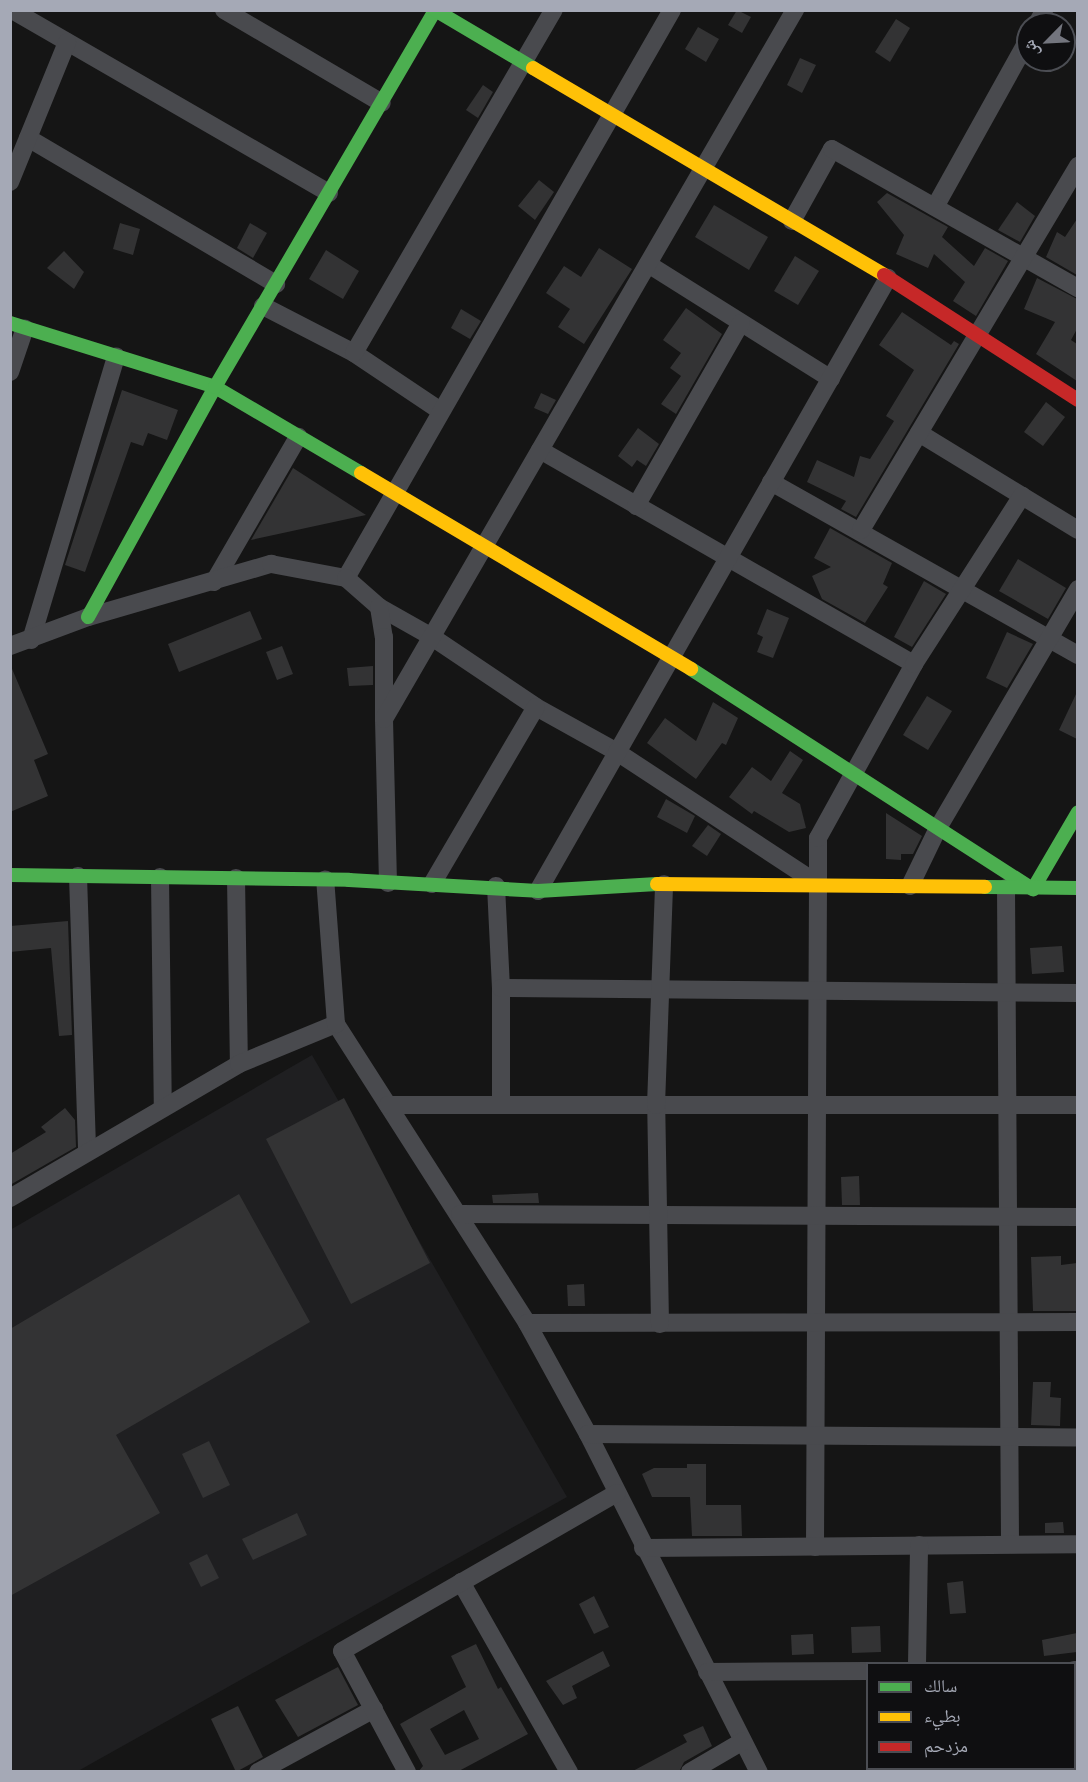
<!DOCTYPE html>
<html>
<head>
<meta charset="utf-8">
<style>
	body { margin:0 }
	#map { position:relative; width:1088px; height:1782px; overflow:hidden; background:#151515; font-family:Poppins,"Noto Naskh Arabic",sans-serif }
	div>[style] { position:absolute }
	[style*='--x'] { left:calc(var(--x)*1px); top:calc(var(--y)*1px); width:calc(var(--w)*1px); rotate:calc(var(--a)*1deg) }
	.built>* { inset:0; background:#1f1f21 }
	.building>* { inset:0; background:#333334 }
	.street>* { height:18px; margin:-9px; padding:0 9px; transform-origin:9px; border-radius:9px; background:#494a4e }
	.fast>* { height:14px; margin:-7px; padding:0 7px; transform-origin:7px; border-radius:7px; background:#4caf50 }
	.slow>* { height:14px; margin:-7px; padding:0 7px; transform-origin:7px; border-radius:7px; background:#ffc107 }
	.jam>* { height:14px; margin:-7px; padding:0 7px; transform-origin:7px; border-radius:7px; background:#c62828 }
	span { translate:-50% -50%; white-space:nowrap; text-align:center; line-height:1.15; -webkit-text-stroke:5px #0f0f11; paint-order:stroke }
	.frame { position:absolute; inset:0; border:12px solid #a5a9b6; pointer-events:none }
	.legend { position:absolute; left:866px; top:1662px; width:210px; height:108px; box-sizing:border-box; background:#0f0f11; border:2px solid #4b4d53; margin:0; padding:8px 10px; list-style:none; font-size:18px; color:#a5a9b6 }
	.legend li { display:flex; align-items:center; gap:12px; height:30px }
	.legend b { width:30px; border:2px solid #4b4d53 }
	.north { position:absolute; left:1016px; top:12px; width:60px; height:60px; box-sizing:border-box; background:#0f0f11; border:2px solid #4b4d53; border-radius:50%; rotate:246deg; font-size:16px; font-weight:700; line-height:24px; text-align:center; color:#a5a9b6 }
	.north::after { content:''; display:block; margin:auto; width:21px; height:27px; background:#73757e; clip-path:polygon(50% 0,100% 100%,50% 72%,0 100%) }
</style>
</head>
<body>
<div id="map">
	<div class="built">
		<i style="clip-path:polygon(312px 1055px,567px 1497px,78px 1771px,11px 1771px,10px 1230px)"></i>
	</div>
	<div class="building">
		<i style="clip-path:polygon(737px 10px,751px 17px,742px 33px,728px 25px)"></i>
		<i style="clip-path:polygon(896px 19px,910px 28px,890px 62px,875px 52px)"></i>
		<i style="clip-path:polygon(698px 27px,719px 39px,706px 62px,685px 49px)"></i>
		<i style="clip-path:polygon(800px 58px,816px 65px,802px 93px,787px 85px)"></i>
		<i style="clip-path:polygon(483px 85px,493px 92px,478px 118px,466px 110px)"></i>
		<i style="clip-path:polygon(539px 180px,554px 192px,535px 220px,518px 206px)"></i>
		<i style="clip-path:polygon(887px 193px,948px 227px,942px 237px,974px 266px,985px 248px,1008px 261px,976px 316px,953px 301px,965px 282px,934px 254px,928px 268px,896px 254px,904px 235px,877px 202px)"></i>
		<i style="clip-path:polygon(1017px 202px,1035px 216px,1020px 242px,998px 230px)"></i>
		<i style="clip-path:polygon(714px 205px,768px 237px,749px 270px,695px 237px)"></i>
		<i style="clip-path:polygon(1077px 219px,1077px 275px,1046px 257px,1057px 232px,1065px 237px)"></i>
		<i style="clip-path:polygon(120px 223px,140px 229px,133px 255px,113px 249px)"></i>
		<i style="clip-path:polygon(250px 223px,267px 233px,253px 258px,237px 248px)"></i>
		<i style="clip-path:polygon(599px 248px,632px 269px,584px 344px,558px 327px,570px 309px,546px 293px,564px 266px,581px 277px)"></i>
		<i style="clip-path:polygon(326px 250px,359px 271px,343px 299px,309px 279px)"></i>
		<i style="clip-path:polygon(64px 251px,84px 272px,74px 289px,47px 268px)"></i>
		<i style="clip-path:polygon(795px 256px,819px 271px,798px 305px,774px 291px)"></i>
		<i style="clip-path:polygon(1037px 278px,1077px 299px,1077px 329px,1071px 340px,1077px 344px,1077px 381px,1036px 354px,1055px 322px,1024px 309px)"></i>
		<i style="clip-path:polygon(686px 308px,722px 334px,676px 414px,661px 404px,681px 376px,670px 368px,681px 353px,663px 340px)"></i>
		<i style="clip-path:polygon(461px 309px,481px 321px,470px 339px,451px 328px)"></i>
		<i style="clip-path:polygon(902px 312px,951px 345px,954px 341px,959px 344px,856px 517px,841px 509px,846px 501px,807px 482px,817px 460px,854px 477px,860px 456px,870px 459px,894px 421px,886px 416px,914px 370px,879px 345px)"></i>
		<i style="clip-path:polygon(122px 390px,178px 410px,167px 440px,148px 433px,143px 446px,131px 442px,85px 572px,65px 565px)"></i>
		<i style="clip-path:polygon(541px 393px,556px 400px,548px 414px,534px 408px)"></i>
		<i style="clip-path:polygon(1046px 402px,1065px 417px,1043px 446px,1024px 432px)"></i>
		<i style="clip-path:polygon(638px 428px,659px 444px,646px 466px,637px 460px,632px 467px,618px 456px)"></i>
		<i style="clip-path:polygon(293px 468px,366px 515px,251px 540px)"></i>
		<i style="clip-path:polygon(830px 528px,892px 563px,883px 584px,888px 587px,865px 623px,822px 599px,812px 576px,831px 567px,814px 558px)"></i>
		<i style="clip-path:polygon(1018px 559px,1066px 588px,1048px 619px,999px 591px)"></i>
		<i style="clip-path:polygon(924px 581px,946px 594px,912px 647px,894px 637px)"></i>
		<i style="clip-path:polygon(767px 609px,789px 618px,773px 658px,757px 652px,763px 637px,757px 634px)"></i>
		<i style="clip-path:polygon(250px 611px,262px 639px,179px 672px,168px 644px)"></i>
		<i style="clip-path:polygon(1007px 632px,1033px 644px,1007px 688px,986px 678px)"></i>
		<i style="clip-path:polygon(282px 646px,293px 674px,277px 680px,266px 652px)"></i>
		<i style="clip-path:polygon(10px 664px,48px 754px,34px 760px,48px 796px,10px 812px)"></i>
		<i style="clip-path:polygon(373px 666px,373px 685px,349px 686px,347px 668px)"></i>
		<i style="clip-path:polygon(1077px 692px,1077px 739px,1059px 730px)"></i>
		<i style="clip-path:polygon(927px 696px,952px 711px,928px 750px,903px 735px)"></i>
		<i style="clip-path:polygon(713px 702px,738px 718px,726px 745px,722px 743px,696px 779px,647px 743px,665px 718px,696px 741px)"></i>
		<i style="clip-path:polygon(790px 751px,803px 760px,782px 793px,800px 804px,806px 828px,789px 832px,754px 811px,752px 814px,729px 797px,752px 767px,771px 781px)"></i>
		<i style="clip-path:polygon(666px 799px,695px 816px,687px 833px,657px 817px)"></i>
		<i style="clip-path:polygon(886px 813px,922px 836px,913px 854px,901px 854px,901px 860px,886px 859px)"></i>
		<i style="clip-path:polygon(708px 825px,721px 834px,707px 856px,692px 846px)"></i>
		<i style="clip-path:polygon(68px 921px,72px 1035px,59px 1036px,51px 948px,10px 952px,10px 926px)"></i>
		<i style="clip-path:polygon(1062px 946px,1064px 972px,1032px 974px,1030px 948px)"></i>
		<i style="clip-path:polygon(344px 1098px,430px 1263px,351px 1304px,266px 1139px)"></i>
		<i style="clip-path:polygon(65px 1108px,75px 1120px,76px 1147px,10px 1185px,10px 1154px,46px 1132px,41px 1127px)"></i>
		<i style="clip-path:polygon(859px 1176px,860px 1205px,842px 1205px,841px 1177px)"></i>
		<i style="clip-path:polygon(538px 1193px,539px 1203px,493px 1203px,492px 1195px)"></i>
		<i style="clip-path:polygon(239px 1194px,310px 1322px,116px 1435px,160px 1513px,10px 1596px,10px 1329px)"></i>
		<i style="clip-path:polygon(1061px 1256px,1061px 1265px,1077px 1263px,1077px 1311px,1033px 1311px,1031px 1257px)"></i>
		<i style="clip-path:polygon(584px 1284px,585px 1306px,568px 1306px,567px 1285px)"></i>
		<i style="clip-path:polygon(1033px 1382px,1051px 1382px,1050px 1397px,1061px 1398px,1060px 1426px,1031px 1425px)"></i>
		<i style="clip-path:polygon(209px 1441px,230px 1485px,203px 1498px,182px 1454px)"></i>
		<i style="clip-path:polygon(687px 1464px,706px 1464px,706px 1505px,741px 1505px,742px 1536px,692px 1536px,690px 1497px,652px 1497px,642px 1474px,654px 1468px,687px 1468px)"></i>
		<i style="clip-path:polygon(297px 1513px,307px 1535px,253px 1560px,242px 1539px)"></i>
		<i style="clip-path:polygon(1063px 1522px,1064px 1533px,1045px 1533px,1045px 1523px)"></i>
		<i style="clip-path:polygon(207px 1554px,219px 1578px,201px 1587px,189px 1563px)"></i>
		<i style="clip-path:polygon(963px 1581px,966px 1613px,950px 1614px,947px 1583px)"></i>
		<i style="clip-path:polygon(594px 1596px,609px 1627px,594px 1634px,579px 1604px)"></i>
		<i style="clip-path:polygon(880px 1626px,881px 1652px,852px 1653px,851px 1627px)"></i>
		<i style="clip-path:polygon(1077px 1633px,1077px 1652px,1044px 1656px,1042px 1640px)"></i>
		<i style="clip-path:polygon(813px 1634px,814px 1654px,792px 1655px,791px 1635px)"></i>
		<i style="clip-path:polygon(evenodd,476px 1644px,498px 1689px,501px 1687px,528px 1734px,457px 1772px,418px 1772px,423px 1766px,400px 1724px,466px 1687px,451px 1656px,476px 1644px,464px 1710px,479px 1739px,445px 1755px,430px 1729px,464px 1710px)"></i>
		<i style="clip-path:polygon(603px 1651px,610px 1666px,572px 1686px,577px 1698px,563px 1705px,546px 1681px)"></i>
		<i style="clip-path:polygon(338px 1667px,358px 1705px,298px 1737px,275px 1700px)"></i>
		<i style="clip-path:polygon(238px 1706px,263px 1757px,236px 1772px,211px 1719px)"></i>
		<i style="clip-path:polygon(703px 1726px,712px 1746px,684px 1762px,679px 1772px,631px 1772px,687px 1742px,683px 1735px)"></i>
	</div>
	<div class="street">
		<i style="--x:12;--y:10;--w:366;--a:30"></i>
		<i style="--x:224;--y:10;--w:183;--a:30.5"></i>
		<i style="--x:1037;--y:24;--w:16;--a:-63"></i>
		<i style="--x:28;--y:138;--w:288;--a:30.5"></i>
		<i style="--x:10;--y:182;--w:151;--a:-67.8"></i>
		<i style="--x:935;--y:207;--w:191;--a:-60.9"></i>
		<i style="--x:792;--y:221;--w:82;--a:-60.9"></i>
		<i style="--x:832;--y:149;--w:283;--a:29.5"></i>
		<i style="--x:648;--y:264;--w:216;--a:32.1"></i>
		<i style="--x:263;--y:306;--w:102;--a:27.3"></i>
		<i style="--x:354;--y:353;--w:102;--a:33.8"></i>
		<i style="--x:354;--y:353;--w:397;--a:-59.8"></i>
		<i style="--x:10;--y:372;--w:46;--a:-71.2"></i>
		<i style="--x:919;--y:433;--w:186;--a:31.4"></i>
		<i style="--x:540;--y:450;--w:431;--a:29.8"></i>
		<i style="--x:771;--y:482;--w:352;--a:29.4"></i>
		<i style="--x:636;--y:506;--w:211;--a:-60.2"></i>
		<i style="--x:861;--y:530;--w:424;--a:-59.2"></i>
		<i style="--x:346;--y:578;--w:655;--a:-60.15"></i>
		<i style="--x:214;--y:582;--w:168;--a:-59.9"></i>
		<i style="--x:379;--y:607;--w:61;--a:29.5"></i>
		<i style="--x:432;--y:637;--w:125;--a:33.9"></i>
		<i style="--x:536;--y:707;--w:93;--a:29.1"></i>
		<i style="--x:617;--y:752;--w:240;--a:33.3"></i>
		<i style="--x:818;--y:884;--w:663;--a:90.26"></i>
		<i style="--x:31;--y:640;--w:296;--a:-73.3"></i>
		<i style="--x:10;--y:646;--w:83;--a:-20.4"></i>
		<i style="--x:88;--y:617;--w:191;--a:-16.2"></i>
		<i style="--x:271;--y:564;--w:76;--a:10.6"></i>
		<i style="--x:346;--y:578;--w:44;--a:41.3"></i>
		<i style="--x:379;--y:607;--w:30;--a:81"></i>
		<i style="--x:384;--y:637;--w:80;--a:90"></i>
		<i style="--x:78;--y:876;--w:275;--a:88.1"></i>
		<i style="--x:160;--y:877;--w:231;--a:89.3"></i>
		<i style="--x:236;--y:878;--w:186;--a:89.1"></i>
		<i style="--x:388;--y:883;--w:164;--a:-91.4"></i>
		<i style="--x:384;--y:719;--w:820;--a:-59.9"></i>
		<i style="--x:432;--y:884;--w:205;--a:-59.6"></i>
		<i style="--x:818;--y:884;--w:46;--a:-90"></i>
		<i style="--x:818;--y:838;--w:199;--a:-61.1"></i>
		<i style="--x:914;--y:664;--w:200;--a:-57.3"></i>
		<i style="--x:496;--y:886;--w:102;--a:87.2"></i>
		<i style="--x:501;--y:988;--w:117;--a:90"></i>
		<i style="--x:910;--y:886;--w:64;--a:-64.2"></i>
		<i style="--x:938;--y:828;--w:277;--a:-59.6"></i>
		<i style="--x:1006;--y:888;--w:655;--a:89.65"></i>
		<i style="--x:538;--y:891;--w:706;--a:-60.28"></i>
		<i style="--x:501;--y:988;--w:577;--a:0.5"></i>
		<i style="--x:336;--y:1024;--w:355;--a:57.4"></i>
		<i style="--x:527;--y:1323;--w:127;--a:61.2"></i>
		<i style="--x:588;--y:1434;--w:379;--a:63.2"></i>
		<i style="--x:388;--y:1105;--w:690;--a:0"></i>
		<i style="--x:10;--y:1198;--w:265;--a:-30.3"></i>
		<i style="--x:239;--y:1064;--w:105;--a:-22.4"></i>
		<i style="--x:336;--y:1024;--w:145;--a:-94.3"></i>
		<i style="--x:460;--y:1214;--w:618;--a:0.28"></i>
		<i style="--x:527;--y:1323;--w:551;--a:-0.1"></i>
		<i style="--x:660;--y:1324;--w:219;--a:-91"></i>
		<i style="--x:656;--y:1105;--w:221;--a:-87.9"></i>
		<i style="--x:588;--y:1434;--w:490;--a:0.4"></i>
		<i style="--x:643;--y:1548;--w:435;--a:-0.5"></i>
		<i style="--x:461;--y:1582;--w:219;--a:60.4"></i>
		<i style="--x:917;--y:1664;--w:119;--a:-89"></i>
		<i style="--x:1074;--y:1670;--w:4;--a:0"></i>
		<i style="--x:707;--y:1672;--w:161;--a:-0.4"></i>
		<i style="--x:258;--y:1772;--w:132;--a:-28.5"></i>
		<i style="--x:407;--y:1772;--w:137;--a:-118.2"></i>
		<i style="--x:342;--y:1651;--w:317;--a:-29.9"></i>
		<i style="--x:690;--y:1772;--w:61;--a:-30.3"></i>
	</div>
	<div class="fast">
		<i style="--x:10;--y:323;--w:215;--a:17.3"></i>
		<i style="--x:215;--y:387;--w:169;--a:30.5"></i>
		<i style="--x:88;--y:617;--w:263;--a:-61.1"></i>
		<i style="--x:215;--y:387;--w:436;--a:-59.7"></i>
		<i style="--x:435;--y:10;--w:114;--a:30.6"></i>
		<i style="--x:691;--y:669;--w:407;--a:32.8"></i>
		<i style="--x:1033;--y:889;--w:89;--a:-59.7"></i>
		<i style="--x:10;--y:875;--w:339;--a:0.8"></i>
		<i style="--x:349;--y:880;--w:189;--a:3.3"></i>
		<i style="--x:538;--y:891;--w:119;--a:-3.4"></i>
		<i style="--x:985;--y:887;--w:93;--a:0.6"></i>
	</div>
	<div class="slow">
		<i style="--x:533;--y:68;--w:407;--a:30.5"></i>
		<i style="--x:361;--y:473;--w:384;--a:30.7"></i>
		<i style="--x:657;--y:884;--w:328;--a:0.5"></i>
	</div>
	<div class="jam">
		<i style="--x:884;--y:275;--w:231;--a:32.8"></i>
	</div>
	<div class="frame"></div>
	<ul class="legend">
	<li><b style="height:8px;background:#4caf50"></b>سالك</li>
	<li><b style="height:8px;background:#ffc107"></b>بطيء</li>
	<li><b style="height:8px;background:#c62828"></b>مزدحم</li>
	</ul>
	<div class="north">ش</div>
</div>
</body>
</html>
